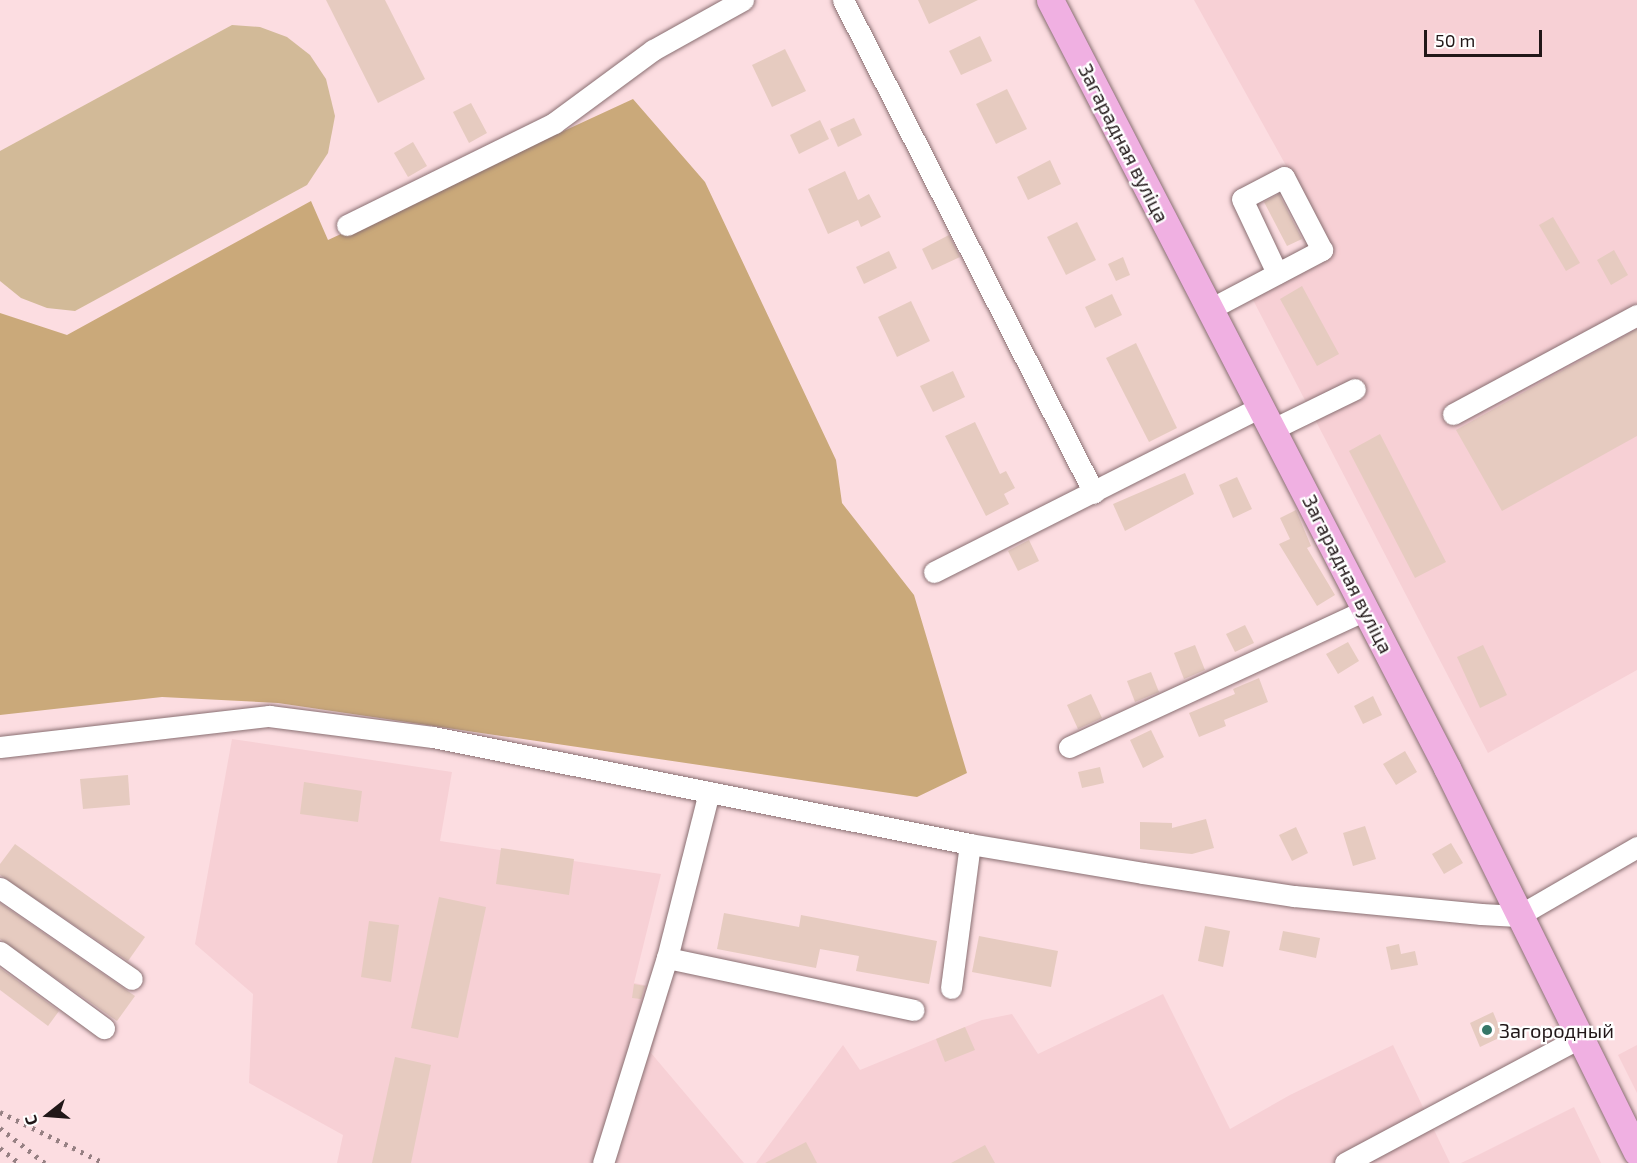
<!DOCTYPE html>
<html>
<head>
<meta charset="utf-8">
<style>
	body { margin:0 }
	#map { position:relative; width:1637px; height:1163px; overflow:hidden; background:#fcdde1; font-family:"Exo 2",sans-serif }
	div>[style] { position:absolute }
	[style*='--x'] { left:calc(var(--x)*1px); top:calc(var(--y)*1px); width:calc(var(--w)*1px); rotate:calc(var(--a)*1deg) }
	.built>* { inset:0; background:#f7d0d5 }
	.green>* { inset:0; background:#d2ba98 }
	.forest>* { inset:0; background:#caa97a }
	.building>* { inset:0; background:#e6cbc0 }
	.roads { filter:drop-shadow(0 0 2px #896f72) drop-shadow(0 0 2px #896f72) }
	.minor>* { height:21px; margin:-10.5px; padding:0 10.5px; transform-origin:10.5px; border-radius:10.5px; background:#fff }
	.major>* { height:27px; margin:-13.5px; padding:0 13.5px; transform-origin:13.5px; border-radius:13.5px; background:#f0b0e2 }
	.rail>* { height:4.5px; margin-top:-2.25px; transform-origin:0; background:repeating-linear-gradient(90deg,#968083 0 3px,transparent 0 9px) }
	.dots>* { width:16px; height:16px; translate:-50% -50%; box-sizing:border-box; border:3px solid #fff; border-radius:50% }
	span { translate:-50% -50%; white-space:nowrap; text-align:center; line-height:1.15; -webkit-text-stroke:4.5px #fff; paint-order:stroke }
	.street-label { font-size:20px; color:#211718 }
	.poi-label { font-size:20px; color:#211718 }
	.left { translate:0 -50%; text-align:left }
	.north { position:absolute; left:18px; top:1085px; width:60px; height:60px; -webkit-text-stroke:4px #fff; paint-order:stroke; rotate:253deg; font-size:16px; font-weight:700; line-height:24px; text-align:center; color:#211718 }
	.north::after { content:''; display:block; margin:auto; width:21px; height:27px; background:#211718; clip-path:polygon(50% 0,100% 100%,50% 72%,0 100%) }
	.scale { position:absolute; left:1424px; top:30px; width:118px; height:27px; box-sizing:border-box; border:3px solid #211718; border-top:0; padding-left:8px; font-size:18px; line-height:21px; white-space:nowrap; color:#211718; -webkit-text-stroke:4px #fff; paint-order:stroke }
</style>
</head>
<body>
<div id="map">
	<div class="built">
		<i style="clip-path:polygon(1194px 0,1637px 0,1637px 670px,1488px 753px,1252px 298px,1334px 252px)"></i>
		<i style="clip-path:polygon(232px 739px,452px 772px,440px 841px,661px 874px,634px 983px,670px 990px,651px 1053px,744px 1163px,337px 1163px,343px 1135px,249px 1083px,253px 994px,195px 944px)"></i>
		<i style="clip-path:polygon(1163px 994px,1230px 1129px,1290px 1095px,1393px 1045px,1450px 1163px,756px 1163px,843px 1045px,860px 1070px,982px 1020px,1012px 1014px,1038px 1054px)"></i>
		<i style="clip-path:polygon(1637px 1045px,1637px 1093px,1618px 1055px)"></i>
		<i style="clip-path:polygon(1574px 1107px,1601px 1163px,1461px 1163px,1478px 1155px)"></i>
	</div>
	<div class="green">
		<i style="clip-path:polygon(232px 25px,260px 27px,287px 37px,310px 55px,326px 79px,335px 116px,328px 153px,307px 185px,75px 311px,47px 308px,21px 298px,0 281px,0 151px)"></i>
	</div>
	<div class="forest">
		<i style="clip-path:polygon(633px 99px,705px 182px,836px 460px,842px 503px,914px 595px,967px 773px,917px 797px,278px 703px,162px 697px,0 715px,0 313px,67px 335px,311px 201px,328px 240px)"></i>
	</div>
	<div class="building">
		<i style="clip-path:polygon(326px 0,385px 0,425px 79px,378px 103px)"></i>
		<i style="clip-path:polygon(918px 0,978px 0,929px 24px)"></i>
		<i style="clip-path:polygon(980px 36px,992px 61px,961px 75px,949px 51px)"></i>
		<i style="clip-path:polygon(785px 49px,806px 91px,772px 107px,752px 65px)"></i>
		<i style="clip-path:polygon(1007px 89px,1027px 129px,996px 144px,976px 104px)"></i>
		<i style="clip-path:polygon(471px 103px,487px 133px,469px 143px,453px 112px)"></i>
		<i style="clip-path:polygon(854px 118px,862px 135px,838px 147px,830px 129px)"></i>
		<i style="clip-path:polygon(820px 120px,829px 139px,799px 154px,790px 135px)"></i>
		<i style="clip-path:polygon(413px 142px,427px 166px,408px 177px,394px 153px)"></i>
		<i style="clip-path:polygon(1050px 160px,1061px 184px,1028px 200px,1017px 177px)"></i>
		<i style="clip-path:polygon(845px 171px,858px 200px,869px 194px,881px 217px,861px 227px,858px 220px,828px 234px,808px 189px)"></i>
		<i style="clip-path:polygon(1279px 194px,1302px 239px,1287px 246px,1264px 202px)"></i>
		<i style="clip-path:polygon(1553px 217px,1580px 263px,1566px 271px,1539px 225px)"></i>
		<i style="clip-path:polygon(1077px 222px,1096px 260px,1066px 275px,1047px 237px)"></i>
		<i style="clip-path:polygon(949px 235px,960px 257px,932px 270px,922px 249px)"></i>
		<i style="clip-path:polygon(1614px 250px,1628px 275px,1611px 285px,1597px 260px)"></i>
		<i style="clip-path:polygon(889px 251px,897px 268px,864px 284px,856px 267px)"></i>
		<i style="clip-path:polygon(1123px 257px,1130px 275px,1116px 281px,1108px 264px)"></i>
		<i style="clip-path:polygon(1302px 286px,1339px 354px,1317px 366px,1280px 299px)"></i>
		<i style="clip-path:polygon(1112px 294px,1122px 315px,1095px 328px,1085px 307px)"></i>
		<i style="clip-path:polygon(911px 301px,930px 341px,897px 357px,878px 317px)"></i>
		<i style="clip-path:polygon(1637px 329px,1637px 436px,1502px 511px,1456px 430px)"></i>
		<i style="clip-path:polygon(1136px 343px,1177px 428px,1149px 442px,1106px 358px)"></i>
		<i style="clip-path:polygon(953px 371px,965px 397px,933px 412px,920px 386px)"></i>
		<i style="clip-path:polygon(975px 422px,1000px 474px,1006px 471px,1015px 488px,1004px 494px,1009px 504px,986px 516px,945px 436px)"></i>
		<i style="clip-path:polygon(1380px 434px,1446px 562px,1415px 578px,1349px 451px)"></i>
		<i style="clip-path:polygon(1185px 473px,1194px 494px,1125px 531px,1113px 504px)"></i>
		<i style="clip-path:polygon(1237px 477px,1252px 509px,1233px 518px,1219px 485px)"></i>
		<i style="clip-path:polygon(1296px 510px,1311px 546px,1307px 548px,1335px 595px,1317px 606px,1279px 544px,1290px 539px,1280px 518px)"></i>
		<i style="clip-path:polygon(1029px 540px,1039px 561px,1018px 571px,1008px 551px)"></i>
		<i style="clip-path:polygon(1245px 625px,1254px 643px,1235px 652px,1226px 634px)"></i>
		<i style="clip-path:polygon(1348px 642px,1359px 661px,1338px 674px,1326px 654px)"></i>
		<i style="clip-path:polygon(1195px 645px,1205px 670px,1184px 679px,1174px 653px)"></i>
		<i style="clip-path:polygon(1483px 645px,1507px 695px,1480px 708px,1457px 657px)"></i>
		<i style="clip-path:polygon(1151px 672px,1159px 692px,1135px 702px,1127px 681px)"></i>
		<i style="clip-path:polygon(1259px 678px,1268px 702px,1224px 720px,1226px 726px,1199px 737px,1189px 713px,1235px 694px,1233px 689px)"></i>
		<i style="clip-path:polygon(1091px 694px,1102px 718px,1078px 729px,1067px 705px)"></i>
		<i style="clip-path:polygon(1373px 696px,1382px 715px,1363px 724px,1354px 706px)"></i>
		<i style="clip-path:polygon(1151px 730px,1164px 757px,1143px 768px,1130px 740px)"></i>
		<i style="clip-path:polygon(1405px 751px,1417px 772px,1396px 785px,1383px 764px)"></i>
		<i style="clip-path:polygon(1100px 767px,1104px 783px,1082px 788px,1078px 772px)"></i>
		<i style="clip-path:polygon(128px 775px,130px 805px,83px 809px,80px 779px)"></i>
		<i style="clip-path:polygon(304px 782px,362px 791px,358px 822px,300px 814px)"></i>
		<i style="clip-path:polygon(1206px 819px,1214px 848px,1192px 854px,1140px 849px,1140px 822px,1172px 823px,1172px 828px)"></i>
		<i style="clip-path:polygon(1365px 826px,1376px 859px,1353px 866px,1343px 833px)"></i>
		<i style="clip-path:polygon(1296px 827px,1308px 853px,1292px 861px,1279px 835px)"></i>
		<i style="clip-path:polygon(1451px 843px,1463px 863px,1444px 874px,1432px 854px)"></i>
		<i style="clip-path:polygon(15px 844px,145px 937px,128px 961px,0 875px,0 864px)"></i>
		<i style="clip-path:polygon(501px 848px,574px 859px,569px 895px,496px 884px)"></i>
		<i style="clip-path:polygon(439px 897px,486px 907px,458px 1038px,411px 1028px)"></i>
		<i style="clip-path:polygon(0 903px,135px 996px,117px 1021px,0 939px)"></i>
		<i style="clip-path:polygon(724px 913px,799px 927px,801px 915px,937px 941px,929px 984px,856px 971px,859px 956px,820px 949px,816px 968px,717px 949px)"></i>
		<i style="clip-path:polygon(369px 921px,399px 925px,391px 982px,361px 977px)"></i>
		<i style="clip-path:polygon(1205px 926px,1230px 931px,1223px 967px,1198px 961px)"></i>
		<i style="clip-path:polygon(1283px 931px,1320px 938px,1316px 958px,1279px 950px)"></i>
		<i style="clip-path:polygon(979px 936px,1058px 951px,1051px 987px,972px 972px)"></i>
		<i style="clip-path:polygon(1399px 944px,1401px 954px,1415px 951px,1418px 965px,1391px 970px,1386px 947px)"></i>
		<i style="clip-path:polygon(0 968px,59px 1011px,48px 1026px,0 990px)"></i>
		<i style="clip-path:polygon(634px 984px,645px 986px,641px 999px,632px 998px)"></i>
		<i style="clip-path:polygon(1493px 1012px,1503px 1036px,1480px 1047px,1470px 1023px)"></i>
		<i style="clip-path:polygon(965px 1027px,975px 1050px,945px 1062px,936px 1039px)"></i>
		<i style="clip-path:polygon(395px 1057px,431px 1065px,411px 1163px,372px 1163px)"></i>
		<i style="clip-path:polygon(806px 1142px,817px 1163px,765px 1163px)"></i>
		<i style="clip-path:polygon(985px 1145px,995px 1163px,951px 1163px)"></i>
	</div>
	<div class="roads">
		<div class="minor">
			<i style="--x:843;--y:0;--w:553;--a:63.02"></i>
			<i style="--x:347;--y:225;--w:231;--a:-26.2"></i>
			<i style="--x:554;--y:123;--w:123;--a:-36.4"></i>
			<i style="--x:653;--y:50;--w:103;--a:-29.1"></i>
			<i style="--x:1210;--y:309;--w:127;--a:-27.8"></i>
			<i style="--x:1322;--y:250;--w:82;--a:-117.5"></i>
			<i style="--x:1284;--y:177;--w:47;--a:152.4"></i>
			<i style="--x:1242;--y:199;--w:82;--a:64.7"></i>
			<i style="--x:1453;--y:414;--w:209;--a:-28.3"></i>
			<i style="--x:1273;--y:429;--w:91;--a:-26"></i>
			<i style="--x:934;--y:572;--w:366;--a:-26.8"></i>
			<i style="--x:0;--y:747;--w:271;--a:-6.6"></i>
			<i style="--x:269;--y:716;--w:165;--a:7.3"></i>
			<i style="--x:433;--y:737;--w:548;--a:11.27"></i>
			<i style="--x:970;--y:844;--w:175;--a:9.5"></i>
			<i style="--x:1143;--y:873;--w:153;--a:8.7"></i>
			<i style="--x:1294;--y:896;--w:188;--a:5.5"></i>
			<i style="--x:1481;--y:914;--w:37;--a:3"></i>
			<i style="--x:1518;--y:916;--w:138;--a:-30.1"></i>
			<i style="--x:1069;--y:747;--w:327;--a:-24.8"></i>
			<i style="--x:0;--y:888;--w:160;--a:34.6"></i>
			<i style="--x:0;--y:952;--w:129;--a:36.2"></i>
			<i style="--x:667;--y:958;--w:252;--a:11.9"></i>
			<i style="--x:951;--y:988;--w:145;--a:-82.5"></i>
			<i style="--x:603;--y:1163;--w:215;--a:-72.7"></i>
			<i style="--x:667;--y:958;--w:171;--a:-75.8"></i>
			<i style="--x:1345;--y:1163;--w:265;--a:-28.1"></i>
		</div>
		<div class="major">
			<i style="--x:1050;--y:0;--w:865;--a:62.66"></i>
			<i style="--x:1447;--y:768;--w:428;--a:63.7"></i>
		</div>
	</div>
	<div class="rail">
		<i style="--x:0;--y:1112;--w:116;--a:26.1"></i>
		<i style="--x:0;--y:1128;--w:57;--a:37.9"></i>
		<i style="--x:0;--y:1148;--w:24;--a:38"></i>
	</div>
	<div class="dots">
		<i style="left:1487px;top:1030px;background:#357768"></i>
	</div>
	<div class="street-label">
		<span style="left:1124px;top:143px;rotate:63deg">Загарадная вуліца</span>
		<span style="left:1348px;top:574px;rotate:63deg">Загарадная вуліца</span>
	</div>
	<div class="poi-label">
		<span class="left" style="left:1499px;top:1030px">Загородный</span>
	</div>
	<div class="north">С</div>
	<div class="scale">50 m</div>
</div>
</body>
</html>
